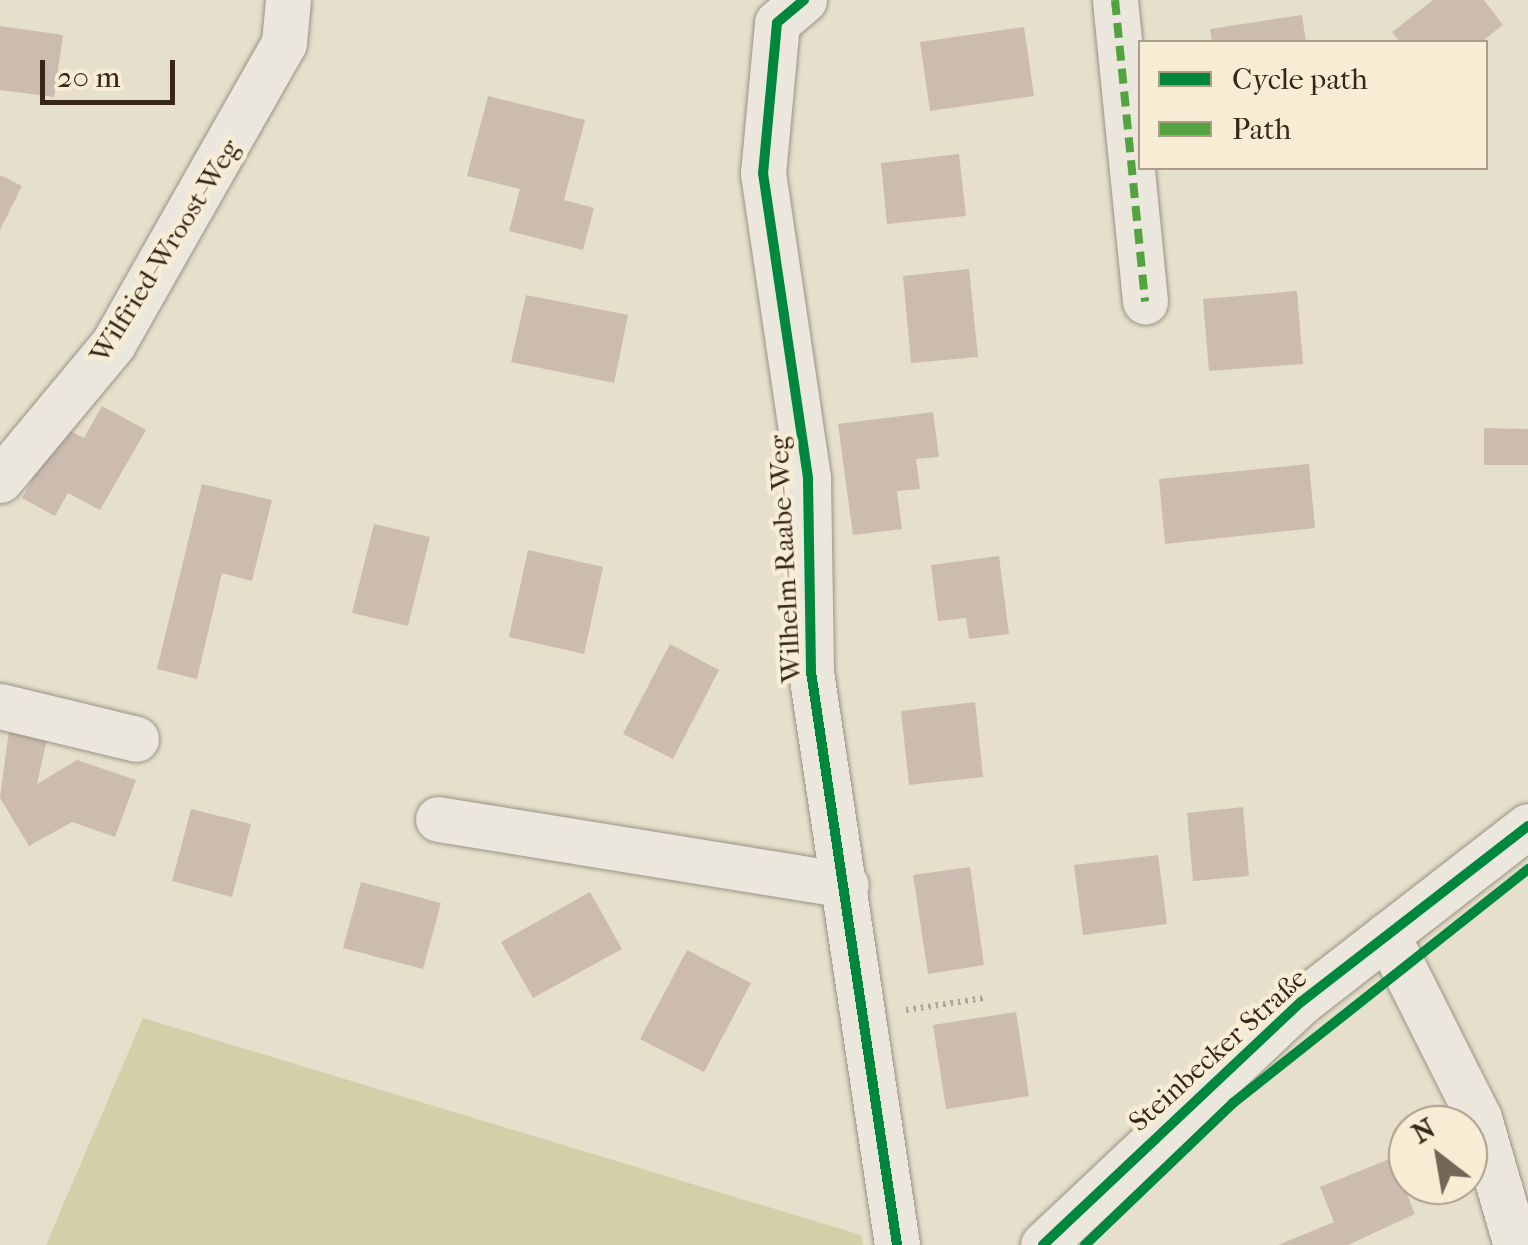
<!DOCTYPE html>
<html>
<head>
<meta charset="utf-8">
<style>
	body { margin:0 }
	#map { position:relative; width:1528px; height:1245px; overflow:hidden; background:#e6dfcb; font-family:"IM FELL French Canon",serif }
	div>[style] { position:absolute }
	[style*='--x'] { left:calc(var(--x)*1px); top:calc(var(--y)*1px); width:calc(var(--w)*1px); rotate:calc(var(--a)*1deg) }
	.green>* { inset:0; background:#d2cfa9 }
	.building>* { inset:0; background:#ccbcaf }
	.path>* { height:6px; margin-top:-3px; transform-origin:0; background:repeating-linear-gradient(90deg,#aaa59d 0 2.5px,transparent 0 7.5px) }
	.roads { filter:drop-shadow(0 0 2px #999386) drop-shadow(0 0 2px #999386) }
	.minor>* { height:45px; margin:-22.5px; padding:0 22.5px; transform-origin:22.5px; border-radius:22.5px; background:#ebe7dd }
	.quiet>* { height:8px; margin-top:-4px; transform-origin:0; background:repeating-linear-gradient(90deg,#53a340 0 15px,transparent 0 23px) }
	.cycleway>* { height:10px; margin:-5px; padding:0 5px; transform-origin:5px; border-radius:5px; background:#00873e }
	span { translate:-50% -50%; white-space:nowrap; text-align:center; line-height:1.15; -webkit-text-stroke:9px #f7edd5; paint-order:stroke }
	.street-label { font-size:28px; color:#382619 }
	.legend { position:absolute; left:1138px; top:40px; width:350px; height:130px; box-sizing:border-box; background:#f7edd5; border:2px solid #ab9d8a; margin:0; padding:12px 18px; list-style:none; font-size:30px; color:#382619 }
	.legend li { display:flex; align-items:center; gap:20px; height:50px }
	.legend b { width:50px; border:2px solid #ab9d8a }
	.north { position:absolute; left:1388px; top:1105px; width:100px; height:100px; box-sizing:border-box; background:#f7edd5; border:2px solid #ab9d8a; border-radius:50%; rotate:329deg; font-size:28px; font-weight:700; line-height:40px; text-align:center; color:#382619 }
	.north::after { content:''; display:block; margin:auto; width:35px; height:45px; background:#756757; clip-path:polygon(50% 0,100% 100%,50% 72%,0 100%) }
	.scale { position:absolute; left:40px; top:60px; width:135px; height:45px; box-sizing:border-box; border:5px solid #382619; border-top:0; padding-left:12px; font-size:30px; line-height:35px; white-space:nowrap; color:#382619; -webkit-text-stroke:8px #f7edd5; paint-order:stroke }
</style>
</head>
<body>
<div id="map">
	<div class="green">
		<i style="clip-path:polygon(143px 1018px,861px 1235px,863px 1245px,46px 1245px)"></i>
	</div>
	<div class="building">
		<i style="clip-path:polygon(1433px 0,1484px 0,1503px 25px,1481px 42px,1400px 42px,1392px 32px)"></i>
		<i style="clip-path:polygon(1302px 15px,1306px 42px,1212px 42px,1210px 29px)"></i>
		<i style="clip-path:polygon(0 26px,63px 35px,54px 97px,0 90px)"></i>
		<i style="clip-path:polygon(1024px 27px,1034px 96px,930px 111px,920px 42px)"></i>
		<i style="clip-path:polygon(488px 96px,585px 120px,564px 200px,594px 208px,583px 250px,509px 231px,520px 189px,467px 176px)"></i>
		<i style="clip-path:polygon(959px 154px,966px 216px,887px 224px,881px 163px)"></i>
		<i style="clip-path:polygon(0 175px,22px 186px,0 230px)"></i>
		<i style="clip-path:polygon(969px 269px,978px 357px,911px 363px,903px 276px)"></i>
		<i style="clip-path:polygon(1297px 291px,1303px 364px,1209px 371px,1203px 299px)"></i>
		<i style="clip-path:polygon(526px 295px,628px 315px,614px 383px,511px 362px)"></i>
		<i style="clip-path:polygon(102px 406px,146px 430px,100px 510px,68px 493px,55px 516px,22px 498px,62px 427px,84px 438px)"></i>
		<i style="clip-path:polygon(933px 412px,939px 457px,916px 459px,920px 489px,897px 491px,902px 529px,853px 535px,838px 424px)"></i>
		<i style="clip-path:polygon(1484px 428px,1528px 429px,1528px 465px,1484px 465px)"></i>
		<i style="clip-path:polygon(1309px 464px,1315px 528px,1165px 544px,1159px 479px)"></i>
		<i style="clip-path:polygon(202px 484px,272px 500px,252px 581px,222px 573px,197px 679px,157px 669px)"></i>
		<i style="clip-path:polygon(374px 524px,430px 537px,408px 626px,352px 613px)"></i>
		<i style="clip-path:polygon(528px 550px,603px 567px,584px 654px,509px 637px)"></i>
		<i style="clip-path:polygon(999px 556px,1009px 634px,969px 639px,966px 618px,938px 621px,931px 565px)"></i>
		<i style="clip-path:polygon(670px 644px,719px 670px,673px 759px,623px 734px)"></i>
		<i style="clip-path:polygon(975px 702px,983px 777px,909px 785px,901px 711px)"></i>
		<i style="clip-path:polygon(9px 730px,47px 739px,37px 784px,77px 760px,136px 780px,115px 837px,72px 822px,29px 846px,0 798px)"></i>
		<i style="clip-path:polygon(1243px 807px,1249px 876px,1193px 881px,1187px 813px)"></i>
		<i style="clip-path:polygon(191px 809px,251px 824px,232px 897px,172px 881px)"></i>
		<i style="clip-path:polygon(1158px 855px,1167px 924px,1083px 935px,1074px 865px)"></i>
		<i style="clip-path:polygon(970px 867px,984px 965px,928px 974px,913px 875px)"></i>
		<i style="clip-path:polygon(361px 882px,441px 903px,423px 969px,343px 948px)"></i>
		<i style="clip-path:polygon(590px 892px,622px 949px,533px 998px,501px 942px)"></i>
		<i style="clip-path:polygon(687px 950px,751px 983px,704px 1072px,640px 1039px)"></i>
		<i style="clip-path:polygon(1016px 1012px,1029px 1096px,946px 1109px,933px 1025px)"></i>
		<i style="clip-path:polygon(1392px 1158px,1415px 1214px,1348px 1245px,1278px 1245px,1334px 1222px,1320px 1187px)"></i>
	</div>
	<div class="path">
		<i style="--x:906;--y:1010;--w:79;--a:-8.7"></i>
	</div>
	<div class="roads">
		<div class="minor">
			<i style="--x:804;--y:0;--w:35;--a:140"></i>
			<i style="--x:777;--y:23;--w:151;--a:95.3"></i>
			<i style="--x:763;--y:173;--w:309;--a:81.6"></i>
			<i style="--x:808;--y:479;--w:193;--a:89.1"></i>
			<i style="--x:811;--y:672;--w:579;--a:81.46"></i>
			<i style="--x:1115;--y:0;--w:303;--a:84.3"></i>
			<i style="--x:0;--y:480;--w:177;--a:-50.3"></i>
			<i style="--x:113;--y:344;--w:346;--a:-60.4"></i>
			<i style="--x:284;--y:43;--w:43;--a:-84.7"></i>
			<i style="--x:0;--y:706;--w:140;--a:13.6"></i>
			<i style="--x:438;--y:819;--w:413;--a:9.2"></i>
			<i style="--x:1387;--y:935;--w:205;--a:63.3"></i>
			<i style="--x:1479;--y:1118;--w:132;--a:73.8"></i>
			<i style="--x:1043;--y:1245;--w:354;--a:-43.3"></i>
			<i style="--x:1301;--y:1002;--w:287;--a:-37.8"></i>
		</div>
	</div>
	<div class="quiet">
		<i style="--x:1115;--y:0;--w:303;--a:84.3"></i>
	</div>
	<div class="cycleway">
		<i style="--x:804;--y:0;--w:35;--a:140"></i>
		<i style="--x:777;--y:23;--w:151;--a:95.3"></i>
		<i style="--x:763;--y:173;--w:309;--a:81.6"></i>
		<i style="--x:808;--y:479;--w:193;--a:89.1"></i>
		<i style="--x:811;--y:672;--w:579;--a:81.46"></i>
		<i style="--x:1043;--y:1245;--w:354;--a:-43.3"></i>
		<i style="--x:1301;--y:1002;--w:287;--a:-37.8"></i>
		<i style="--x:1085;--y:1245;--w:205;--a:-43.8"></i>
		<i style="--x:1233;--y:1103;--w:377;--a:-38.4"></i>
	</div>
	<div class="street-label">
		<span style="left:165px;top:251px;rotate:-58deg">Wilfried-Wroost-Weg</span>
		<span style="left:785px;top:559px;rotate:-93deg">Wilhelm-Raabe-Weg</span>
		<span style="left:1218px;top:1050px;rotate:-42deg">Steinbecker Straße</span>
	</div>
	<ul class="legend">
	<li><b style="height:12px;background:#00873e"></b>Cycle path</li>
	<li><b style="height:12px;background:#53a340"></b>Path</li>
	</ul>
	<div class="north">N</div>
	<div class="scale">20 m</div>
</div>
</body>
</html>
